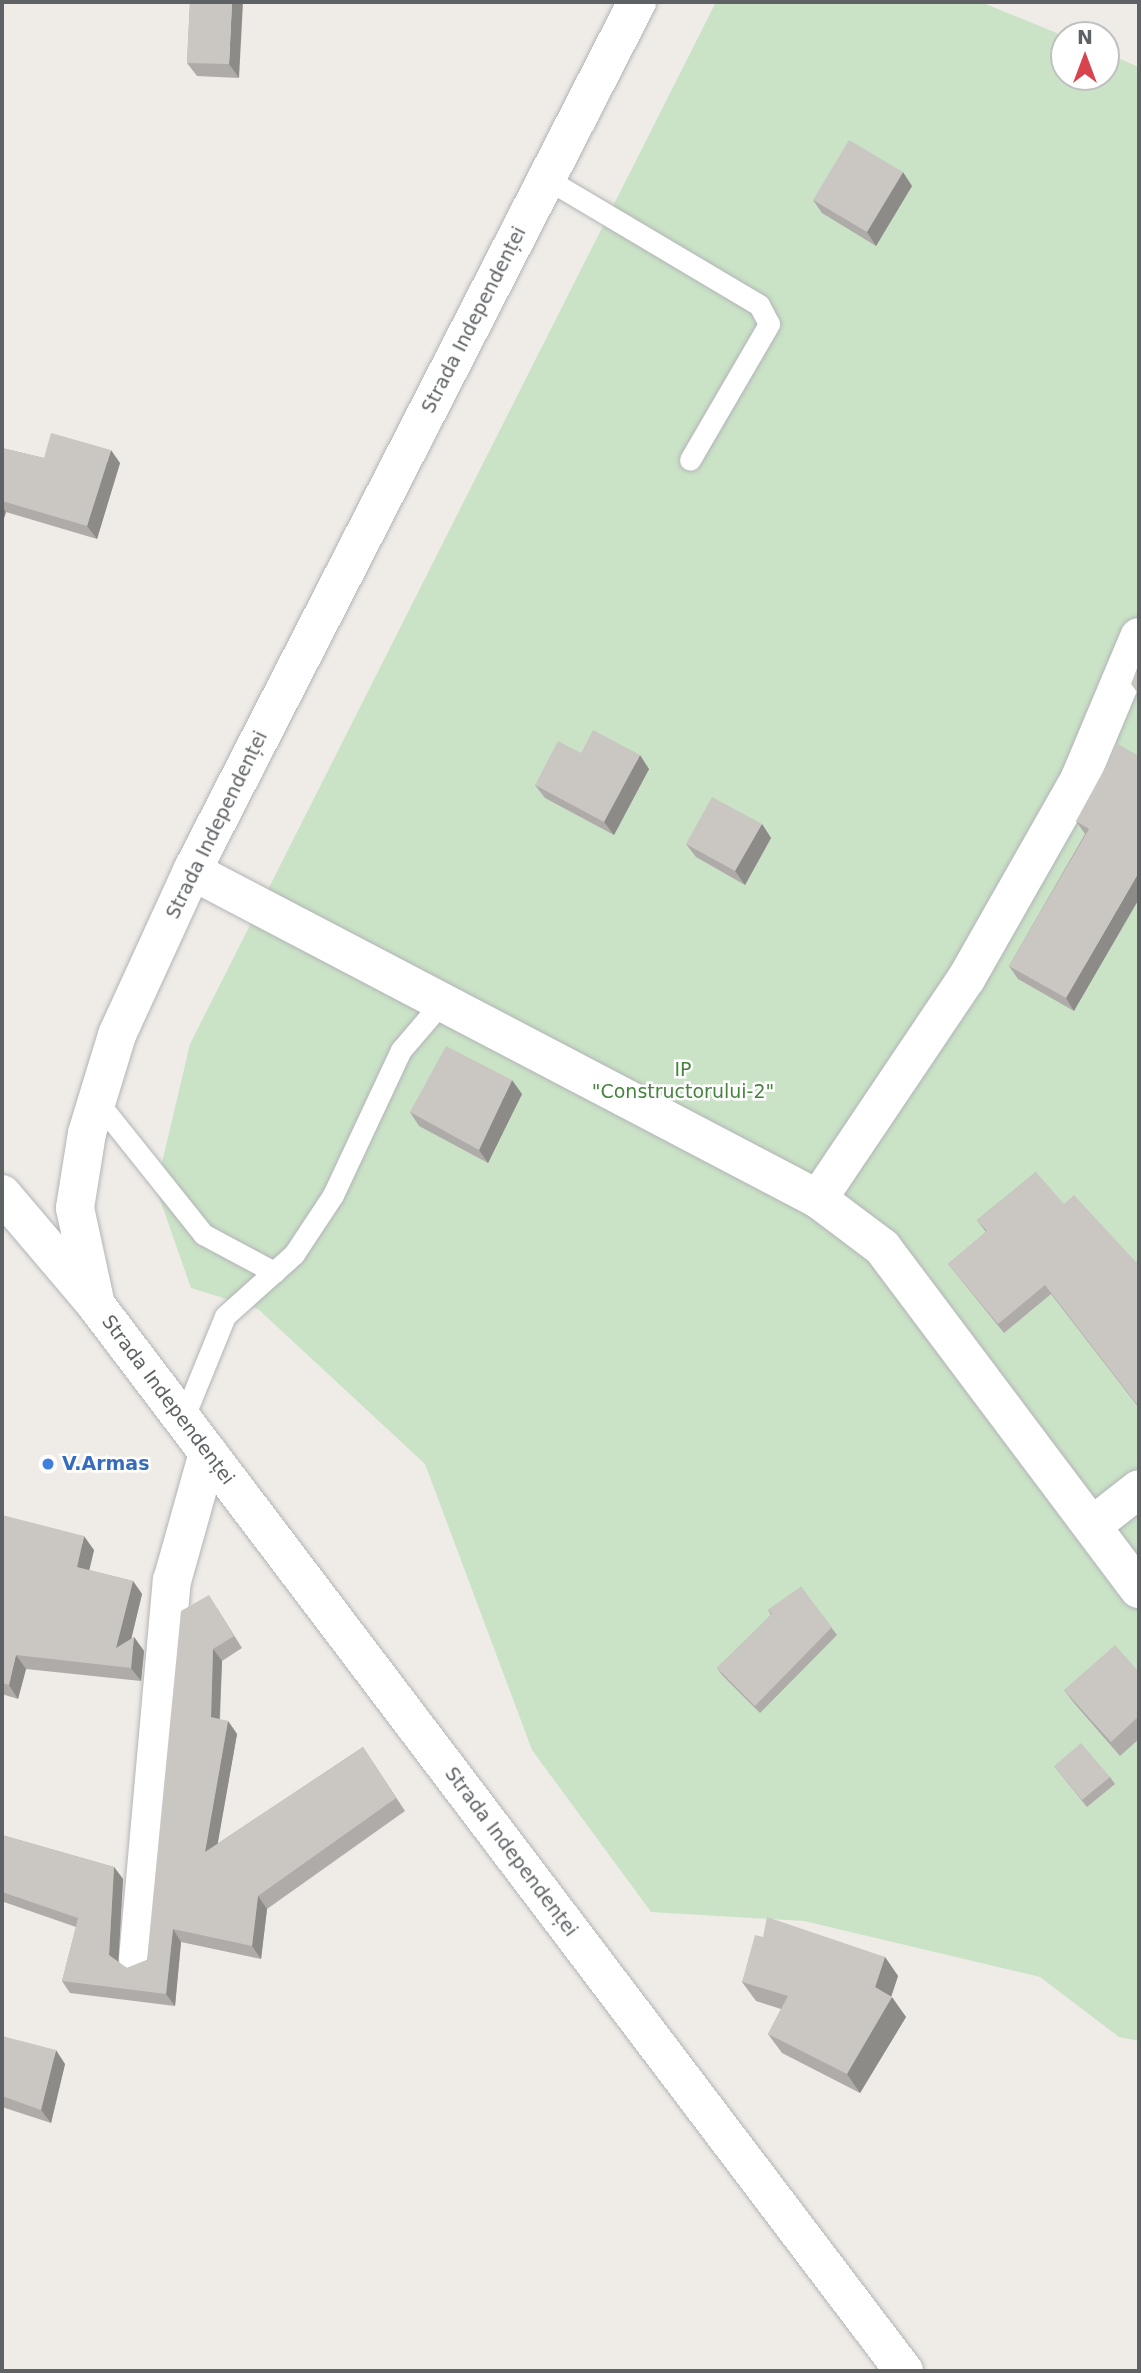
<!DOCTYPE html>
<html>
<head>
<meta charset="utf-8">
<style>
	body { margin:0 }
	#map { position:relative; width:1141px; height:2373px; overflow:hidden; background:#efece7; font-family:"DejaVu Sans",sans-serif }
	div>[style] { position:absolute }
	[style*='--x'] { left:calc(var(--x)*1px); top:calc(var(--y)*1px); width:calc(var(--w)*1px); rotate:calc(var(--a)*1deg) }
	.green>* { inset:0; background:#cae3c6 }
	.roads { filter:drop-shadow(0 0 2px #b2b4b7) drop-shadow(0 0 2px #b2b4b7) }
	.service>* { height:21px; margin:-10.5px; padding:0 10.5px; transform-origin:10.5px; border-radius:10.5px; background:#fff }
	.minor>* { height:38px; margin:-19px; padding:0 19px; transform-origin:19px; border-radius:19px; background:#fff }
	.secondary>* { height:38px; margin:-19px; padding:0 19px; transform-origin:19px; border-radius:19px; background:#fff }
	.wall>* { inset:0; background:#aeaba8 }
	.shaded-wall>* { inset:0; background:#8d8b88 }
	.building>* { inset:0; background:#cac7c3 }
	.dots>* { width:19px; height:19px; translate:-50% -50%; box-sizing:border-box; border:4px solid #fff; border-radius:50% }
	span { translate:-50% -50%; white-space:nowrap; text-align:center; line-height:1.15; -webkit-text-stroke:5px #fff; paint-order:stroke }
	.street-label { font-size:19px; color:#5e6265 }
	.park-label { font-size:19px; color:#46833f }
	.shop-label { font-size:19px; color:#366cbe; font-weight:700 }
	.left { translate:0 -50%; text-align:left }
	.frame { position:absolute; inset:0; border:4px solid #5e6265; pointer-events:none }
	.north { position:absolute; left:1050px; top:21px; width:70px; height:70px; box-sizing:border-box; background:#fff; border:2px solid #bfc0c1; border-radius:50%; rotate:0deg; font-size:19px; font-weight:700; line-height:28px; text-align:center; color:#5e6265 }
	.north::after { content:''; display:block; margin:auto; width:24px; height:32px; background:#d7444e; clip-path:polygon(50% 0,100% 100%,50% 72%,0 100%) }
</style>
</head>
<body>
<div id="map">
	<div class="green">
		<i style="clip-path:polygon(716px 2px,981px 2px,1064px 36px,1064px 77px,1106px 77px,1106px 53px,1139px 67px,1139px 2041px,1119px 2037px,1040px 1977px,804px 1921px,651px 1912px,532px 1750px,425px 1464px,258px 1309px,191px 1288px,156px 1188px,190px 1044px)"></i>
	</div>
	<div class="roads">
		<div class="service">
			<i style="--x:547;--y:179;--w:247;--a:30.7"></i>
			<i style="--x:759;--y:305;--w:21;--a:62"></i>
			<i style="--x:769;--y:324;--w:157;--a:120.2"></i>
			<i style="--x:97;--y:1101;--w:170;--a:51.4"></i>
			<i style="--x:203;--y:1234;--w:81;--a:28.2"></i>
			<i style="--x:183;--y:1419;--w:111;--a:-67.8"></i>
			<i style="--x:225;--y:1316;--w:93;--a:-41.9"></i>
			<i style="--x:294;--y:1254;--w:71;--a:-56.5"></i>
			<i style="--x:333;--y:1195;--w:160;--a:-64.9"></i>
			<i style="--x:401;--y:1050;--w:63;--a:-49.5"></i>
		</div>
		<div class="minor">
			<i style="--x:192;--y:871;--w:707;--a:27.65"></i>
			<i style="--x:818;--y:1199;--w:80;--a:36.9"></i>
			<i style="--x:882;--y:1247;--w:428;--a:53.1"></i>
			<i style="--x:2;--y:1194;--w:145;--a:49.7"></i>
			<i style="--x:818;--y:1199;--w:265;--a:-56.1"></i>
			<i style="--x:966;--y:979;--w:229;--a:-60.4"></i>
			<i style="--x:1079;--y:780;--w:155;--a:-67.2"></i>
			<i style="--x:1093;--y:1525;--w:58;--a:-38"></i>
			<i style="--x:138;--y:1959;--w:380;--a:-84.9"></i>
			<i style="--x:172;--y:1581;--w:133;--a:-74.3"></i>
		</div>
		<div class="secondary">
			<i style="--x:637;--y:2;--w:976;--a:117.12"></i>
			<i style="--x:192;--y:871;--w:180;--a:114.6"></i>
			<i style="--x:117;--y:1035;--w:102;--a:107"></i>
			<i style="--x:87;--y:1133;--w:76;--a:99.1"></i>
			<i style="--x:75;--y:1208;--w:99;--a:77.8"></i>
			<i style="--x:96;--y:1305;--w:1338;--a:52.84"></i>
		</div>
	</div>
	<div class="wall">
		<i style="clip-path:polygon(190px 2px,239px 78px,197px 76px,187px 63px)"></i>
		<i style="clip-path:polygon(912px 186px,876px 246px,822px 213px,813px 200px)"></i>
		<i style="clip-path:polygon(2px 448px,44px 458px,120px 463px,97px 539px,6px 512px,2px 524px)"></i>
		<i style="clip-path:polygon(581px 753px,649px 769px,614px 835px,545px 798px,535px 785px)"></i>
		<i style="clip-path:polygon(1139px 756px,1074px 1011px,1018px 979px,1009px 966px,1085px 834px,1076px 821px)"></i>
		<i style="clip-path:polygon(762px 824px,771px 838px,745px 885px,696px 857px,686px 844px)"></i>
		<i style="clip-path:polygon(522px 1094px,488px 1163px,419px 1126px,410px 1112px)"></i>
		<i style="clip-path:polygon(1036px 1172px,1139px 1408px,1051px 1294px,1004px 1333px,948px 1264px,986px 1232px,977px 1220px)"></i>
		<i style="clip-path:polygon(2px 1515px,94px 1550px,89px 1570px,133px 1581px,142px 1594px,131px 1639px,134px 1637px,144px 1651px,141px 1681px,26px 1669px,18px 1699px,2px 1694px)"></i>
		<i style="clip-path:polygon(801px 1587px,837px 1635px,760px 1713px,722px 1675px,717px 1668px,771px 1615px,768px 1610px)"></i>
		<i style="clip-path:polygon(217px 1608px,242px 1648px,222px 1661px,220px 1720px,228px 1721px,237px 1734px,217px 1844px,363px 1747px,405px 1811px,267px 1909px,261px 1959px,181px 1942px,175px 2006px,70px 1993px,62px 1981px,76px 1927px,4px 1902px,2px 1908px,2px 1835px,114px 1867px,123px 1879px,118px 1962px,127px 1968px,147px 1960px)"></i>
		<i style="clip-path:polygon(1139px 1672px,1139px 1739px,1120px 1756px,1074px 1703px,1064px 1690px)"></i>
		<i style="clip-path:polygon(1054px 1766px,1110px 1777px,1115px 1784px,1087px 1807px)"></i>
		<i style="clip-path:polygon(763px 1937px,885px 1957px,898px 1976px,891px 1997px,906px 2017px,860px 2093px,782px 2053px,768px 2034px,781px 2009px,756px 2001px,742px 1982px)"></i>
		<i style="clip-path:polygon(2px 2036px,65px 2064px,51px 2123px,2px 2107px)"></i>
	</div>
	<div class="shaded-wall">
		<i style="clip-path:polygon(232px 2px,243px 2px,239px 78px,229px 64px)"></i>
		<i style="clip-path:polygon(903px 172px,912px 186px,876px 246px,867px 232px)"></i>
		<i style="clip-path:polygon(111px 450px,120px 463px,97px 539px,87px 526px)"></i>
		<i style="clip-path:polygon(2px 506px,6px 512px,2px 524px)"></i>
		<i style="clip-path:polygon(640px 755px,649px 769px,614px 835px,604px 822px)"></i>
		<i style="clip-path:polygon(762px 824px,771px 838px,745px 885px,735px 871px)"></i>
		<i style="clip-path:polygon(1139px 872px,1139px 899px,1074px 1011px,1066px 998px)"></i>
		<i style="clip-path:polygon(512px 1080px,522px 1094px,488px 1163px,479px 1150px)"></i>
		<i style="clip-path:polygon(84px 1536px,94px 1550px,87px 1580px,77px 1567px)"></i>
		<i style="clip-path:polygon(133px 1581px,142px 1594px,126px 1661px,116px 1648px)"></i>
		<i style="clip-path:polygon(134px 1637px,144px 1651px,141px 1681px,131px 1668px)"></i>
		<i style="clip-path:polygon(213px 1649px,222px 1661px,219px 1730px,211px 1717px)"></i>
		<i style="clip-path:polygon(16px 1655px,26px 1669px,18px 1699px,9px 1685px)"></i>
		<i style="clip-path:polygon(228px 1721px,237px 1734px,214px 1865px,205px 1852px)"></i>
		<i style="clip-path:polygon(114px 1867px,123px 1879px,118px 1968px,109px 1955px)"></i>
		<i style="clip-path:polygon(258px 1896px,267px 1909px,261px 1959px,252px 1946px)"></i>
		<i style="clip-path:polygon(173px 1929px,181px 1942px,175px 2006px,166px 1994px)"></i>
		<i style="clip-path:polygon(885px 1957px,898px 1976px,889px 2003px,892px 1997px,906px 2017px,860px 2093px,847px 2074px)"></i>
		<i style="clip-path:polygon(56px 2050px,65px 2064px,51px 2123px,41px 2110px)"></i>
	</div>
	<div class="building">
		<i style="clip-path:polygon(190px 2px,232px 2px,229px 64px,187px 63px)"></i>
		<i style="clip-path:polygon(849px 140px,903px 172px,867px 232px,813px 200px)"></i>
		<i style="clip-path:polygon(51px 433px,111px 450px,87px 526px,2px 501px,2px 448px,44px 458px)"></i>
		<i style="clip-path:polygon(1139px 663px,1139px 695px,1131px 684px)"></i>
		<i style="clip-path:polygon(593px 730px,640px 755px,604px 822px,535px 785px,558px 741px,581px 753px)"></i>
		<i style="clip-path:polygon(1118px 744px,1139px 756px,1139px 872px,1066px 998px,1009px 966px,1089px 829px,1076px 821px)"></i>
		<i style="clip-path:polygon(712px 797px,762px 824px,735px 871px,686px 844px)"></i>
		<i style="clip-path:polygon(446px 1046px,512px 1080px,479px 1150px,410px 1112px)"></i>
		<i style="clip-path:polygon(1036px 1172px,1064px 1204px,1074px 1195px,1136px 1262px,1139px 1259px,1139px 1407px,1045px 1285px,998px 1324px,948px 1264px,987px 1231px,977px 1220px)"></i>
		<i style="clip-path:polygon(2px 1515px,84px 1536px,77px 1567px,133px 1581px,116px 1648px,134px 1637px,131px 1668px,16px 1655px,9px 1685px,2px 1683px)"></i>
		<i style="clip-path:polygon(801px 1587px,832px 1627px,755px 1706px,717px 1668px,772px 1614px,768px 1610px)"></i>
		<i style="clip-path:polygon(209px 1595px,234px 1636px,213px 1649px,211px 1717px,228px 1721px,205px 1852px,363px 1747px,396px 1798px,258px 1896px,252px 1946px,173px 1929px,166px 1994px,62px 1981px,78px 1918px,2px 1892px,2px 1835px,114px 1867px,109px 1955px,127px 1968px,147px 1960px,181px 1611px)"></i>
		<i style="clip-path:polygon(1115px 1645px,1139px 1672px,1139px 1716px,1111px 1742px,1064px 1690px)"></i>
		<i style="clip-path:polygon(1081px 1743px,1110px 1777px,1082px 1800px,1054px 1766px)"></i>
		<i style="clip-path:polygon(767px 1917px,885px 1957px,875px 1987px,892px 1997px,847px 2074px,768px 2034px,788px 1996px,742px 1982px,755px 1935px,763px 1937px)"></i>
		<i style="clip-path:polygon(2px 2036px,56px 2050px,41px 2110px,2px 2096px)"></i>
	</div>
	<div class="dots">
		<i style="left:48px;top:1464px;background:#3f7fe0"></i>
	</div>
	<div class="street-label">
		<span style="left:474px;top:320px;rotate:-63deg">Strada Independenței</span>
		<span style="left:217px;top:825px;rotate:-64deg">Strada Independenței</span>
		<span style="left:168px;top:1400px;rotate:53deg">Strada Independenței</span>
		<span style="left:511px;top:1852px;rotate:53deg">Strada Independenței</span>
	</div>
	<div class="park-label">
		<span style="left:683px;top:1081px">IP<br>"Constructorului-2"</span>
	</div>
	<div class="shop-label">
		<span class="left" style="left:62px;top:1464px">V.Armas</span>
	</div>
	<div class="frame"></div>
	<div class="north">N</div>
</div>
</body>
</html>
